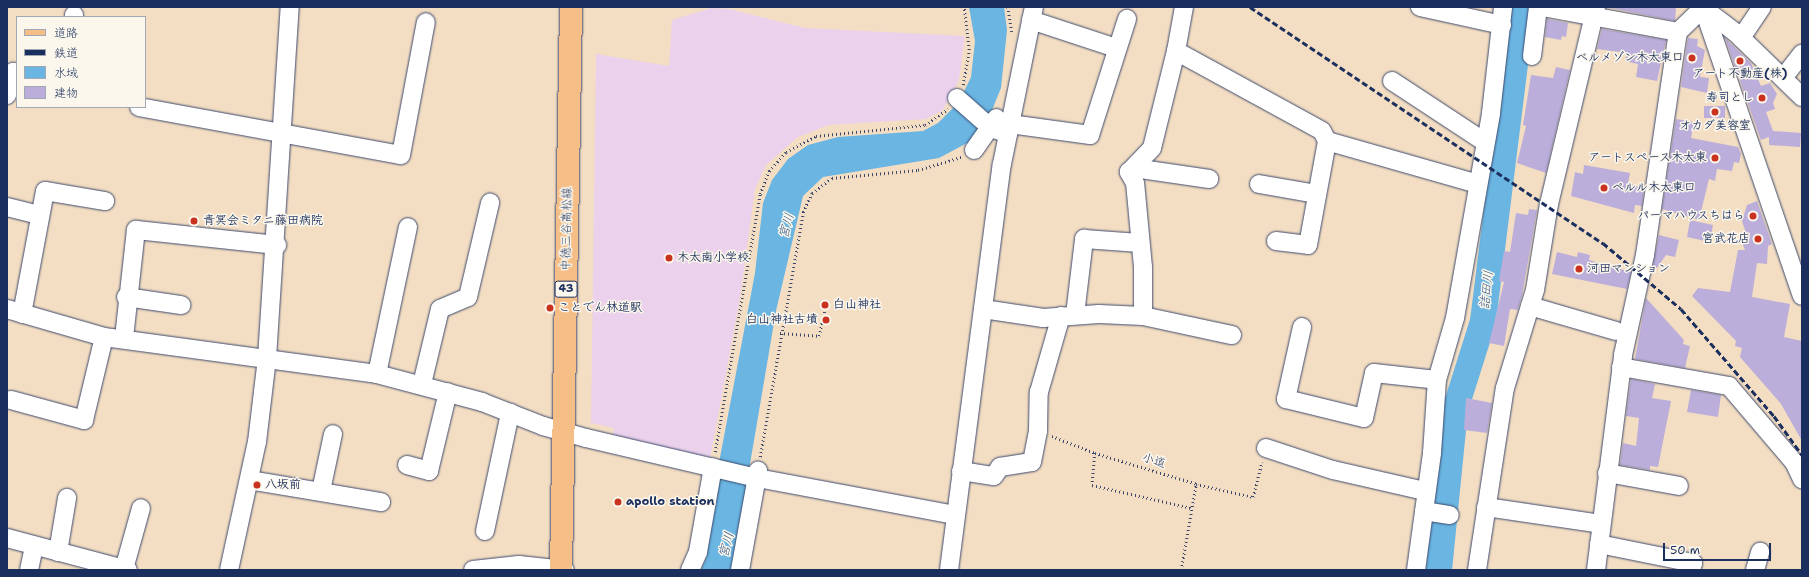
<!DOCTYPE html>
<html>
<head>
<meta charset="utf-8">
<style>
	body { margin:0 }
	#map { position:relative; width:1809px; height:577px; overflow:hidden; background:#f4dec3; font-family:"Shantell Sans","Klee One",sans-serif }
	div>[style] { position:absolute }
	[style*='--x'] { left:calc(var(--x)*1px); top:calc(var(--y)*1px); width:calc(var(--w)*1px); rotate:calc(var(--a)*1deg) }
	.built>* { inset:0; background:#ebd1eb }
	.water>* { inset:0; background:#6ab5e2 }
	.river>* { height:26px; margin:-13px; padding:0 13px; transform-origin:13px; border-radius:13px; background:#6ab5e2 }
	.building>* { inset:0; background:#bcaeda }
	.path>* { height:2.5px; margin-top:-1.25px; transform-origin:0; background:repeating-linear-gradient(90deg,#3c496d 0 1px,transparent 0 4px) }
	.roads { filter:drop-shadow(0 0 1px #3c496d) drop-shadow(0 0 1px #3c496d) }
	.minor>* { height:18px; margin:-9px; padding:0 9px; transform-origin:9px; border-radius:9px; background:#fff }
	.major>* { height:22px; margin:-11px; padding:0 11px; transform-origin:11px; border-radius:11px; background:#f6be87 }
	.rail>* { height:3px; margin-top:-1.5px; transform-origin:0; background:repeating-linear-gradient(90deg,#1b2f5e 0 6px,transparent 0 9px) }
	.dots>* { width:11px; height:11px; translate:-50% -50%; box-sizing:border-box; border:2px solid #fbf7ec; border-radius:50% }
	span { translate:-50% -50%; white-space:nowrap; text-align:center; line-height:1.15; -webkit-text-stroke:3px #fbf7ec; paint-order:stroke }
	.shield-label span { padding:1px 3px; background:#fbf7ec; border:1px solid; border-radius:3px; -webkit-text-stroke-width:0 }
	.shield-label { font-size:11px; color:#1b2f5e; font-weight:700 }
	.poi-label { font-size:12px; color:#1b2f5e; font-weight:700 }
	.right { translate:-100% -50%; text-align:right }
	.left { translate:0 -50%; text-align:left }
	.street-label { font-size:12px; color:#1b2f5e }
	.water-label { font-size:13px; color:#335786; font-style:italic }
	.frame { position:absolute; inset:0; border:8px solid #1b2f5e; pointer-events:none }
	.legend { position:absolute; left:16px; top:16px; width:130px; height:92px; box-sizing:border-box; background:#fbf7ec; border:1px solid #a1a7b3; margin:0; padding:5px 7px; list-style:none; font-size:12px; color:#1b2f5e }
	.legend li { display:flex; align-items:center; gap:8px; height:20px }
	.legend b { width:20px; border:1px solid #a1a7b3 }
	.scale { position:absolute; left:1663px; top:543px; width:108px; height:18px; box-sizing:border-box; border:2px solid #1b2f5e; border-top:0; padding-left:5px; font-size:12px; line-height:14px; white-space:nowrap; color:#1b2f5e; -webkit-text-stroke:3px #fbf7ec; paint-order:stroke }
</style>
</head>
<body>
<div id="map">
	<div class="built">
		<i style="clip-path:polygon(711px 8px,729px 9px,805px 28px,965px 36px,959px 80px,943px 110px,926px 119px,829px 125px,798px 137px,766px 165px,755px 189px,740px 298px,710px 459px,612px 437px,614px 428px,591px 423px,596px 54px,669px 66px,672px 20px)"></i>
	</div>
	<div class="water">
		<i style="clip-path:polygon(969px 7px,1004px 7px,1007px 30px,1001px 88px,990px 115px,969px 142px,939px 158px,823px 177px,803px 196px,776px 311px,732px 570px,701px 570px,707px 556px,714px 489px,755px 273px,763px 203px,772px 180px,788px 159px,808px 145px,838px 137px,923px 131px,938px 123px,959px 102px,971px 77px,975px 41px)"></i>
	</div>
	<div class="river">
		<i style="--x:1439;--y:570;--w:161;--a:-84.3"></i>
		<i style="--x:1455;--y:410;--w:93;--a:-72.5"></i>
		<i style="--x:1483;--y:321;--w:316;--a:-82.9"></i>
	</div>
	<div class="building">
		<i style="clip-path:polygon(1606px 7px,1676px 7px,1675px 21px)"></i>
		<i style="clip-path:polygon(1547px 19px,1568px 23px,1566px 37px,1562px 36px,1561px 40px,1545px 37px)"></i>
		<i style="clip-path:polygon(1602px 29px,1666px 40px,1657px 81px,1636px 77px,1638px 64px,1625px 61px,1627px 53px,1597px 49px)"></i>
		<i style="clip-path:polygon(1688px 38px,1698px 39px,1697px 46px,1705px 50px,1700px 77px,1709px 78px,1707px 93px,1681px 87px)"></i>
		<i style="clip-path:polygon(1725px 38px,1751px 63px,1761px 86px,1770px 83px,1777px 94px,1773px 103px,1775px 109px,1766px 112px,1773px 131px,1801px 133px,1800px 147px,1769px 145px,1769px 137px,1761px 140px)"></i>
		<i style="clip-path:polygon(1556px 67px,1570px 70px,1546px 173px,1517px 163px,1526px 126px,1523px 125px,1531px 75px,1553px 78px)"></i>
		<i style="clip-path:polygon(1704px 106px,1725px 106px,1725px 118px,1704px 118px)"></i>
		<i style="clip-path:polygon(1676px 119px,1694px 122px,1691px 138px,1738px 147px,1741px 154px,1739px 163px,1734px 162px,1732px 171px,1717px 169px,1715px 181px,1709px 179px,1699px 220px,1662px 209px)"></i>
		<i style="clip-path:polygon(1584px 165px,1630px 173px,1628px 183px,1644px 189px,1642px 206px,1635px 205px,1634px 213px,1571px 196px,1575px 172px,1583px 174px)"></i>
		<i style="clip-path:polygon(1757px 201px,1772px 244px,1768px 246px,1767px 264px,1757px 263px,1752px 297px,1790px 304px,1784px 337px,1802px 341px,1802px 441px,1781px 404px,1740px 357px,1742px 348px,1735px 346px,1736px 341px,1692px 296px,1698px 288px,1730px 292px,1738px 250px,1745px 250px,1741px 240px,1746px 233px,1742px 221px,1747px 205px)"></i>
		<i style="clip-path:polygon(1529px 209px,1537px 210px,1522px 295px,1518px 310px,1510px 309px,1504px 346px,1489px 343px,1504px 282px,1499px 281px,1504px 251px,1510px 252px,1516px 213px,1528px 215px)"></i>
		<i style="clip-path:polygon(1690px 220px,1713px 225px,1710px 242px,1687px 237px)"></i>
		<i style="clip-path:polygon(1659px 235px,1679px 240px,1675px 257px,1666px 255px,1657px 268px,1653px 265px)"></i>
		<i style="clip-path:polygon(1557px 252px,1577px 257px,1578px 252px,1590px 255px,1589px 260px,1631px 272px,1627px 289px,1552px 274px)"></i>
		<i style="clip-path:polygon(1646px 298px,1684px 340px,1683px 344px,1690px 346px,1685px 368px,1635px 359px)"></i>
		<i style="clip-path:polygon(1631px 379px,1655px 384px,1652px 398px,1671px 401px,1658px 467px,1650px 466px,1650px 470px,1620px 465px,1623px 443px,1636px 446px,1639px 418px,1626px 416px)"></i>
		<i style="clip-path:polygon(1691px 390px,1721px 395px,1718px 417px,1687px 412px)"></i>
		<i style="clip-path:polygon(1466px 398px,1492px 403px,1487px 433px,1464px 430px)"></i>
	</div>
	<div class="path">
		<i style="--x:1008;--y:7;--w:25;--a:81"></i>
		<i style="--x:963;--y:85;--w:36;--a:-80"></i>
		<i style="--x:969;--y:50;--w:43;--a:-96.6"></i>
		<i style="--x:780;--y:333;--w:39;--a:4"></i>
		<i style="--x:819;--y:336;--w:30;--a:-78"></i>
		<i style="--x:1052;--y:436;--w:46;--a:21.6"></i>
		<i style="--x:1095;--y:453;--w:32;--a:95"></i>
		<i style="--x:1092;--y:485;--w:103;--a:13"></i>
		<i style="--x:715;--y:452;--w:262;--a:-80.1"></i>
		<i style="--x:760;--y:194;--w:25;--a:-69"></i>
		<i style="--x:769;--y:171;--w:25;--a:-48"></i>
		<i style="--x:786;--y:152;--w:34;--a:-28"></i>
		<i style="--x:816;--y:136;--w:110;--a:-5.8"></i>
		<i style="--x:925;--y:125;--w:28;--a:-35"></i>
		<i style="--x:1095;--y:453;--w:108;--a:16.8"></i>
		<i style="--x:760;--y:457;--w:249;--a:-80"></i>
		<i style="--x:803;--y:212;--w:21;--a:-65"></i>
		<i style="--x:812;--y:193;--w:25;--a:-37"></i>
		<i style="--x:832;--y:178;--w:86;--a:-5.3"></i>
		<i style="--x:918;--y:170;--w:45;--a:-16.8"></i>
		<i style="--x:1181;--y:570;--w:87;--a:-80.1"></i>
		<i style="--x:1196;--y:484;--w:58;--a:12.8"></i>
		<i style="--x:1253;--y:497;--w:36;--a:-76"></i>
	</div>
	<div class="roads">
		<div class="minor">
			<i style="--x:1184;--y:7;--w:45;--a:100.3"></i>
			<i style="--x:1176;--y:51;--w:166;--a:28.7"></i>
			<i style="--x:1322;--y:131;--w:11;--a:63"></i>
			<i style="--x:1327;--y:141;--w:157;--a:15.9"></i>
			<i style="--x:1420;--y:7;--w:84;--a:12.4"></i>
			<i style="--x:1542;--y:7;--w:138;--a:10.4"></i>
			<i style="--x:1703;--y:7;--w:305;--a:71.1"></i>
			<i style="--x:74;--y:17;--w:2;--a:-90"></i>
			<i style="--x:1031;--y:20;--w:89;--a:18.2"></i>
			<i style="--x:1741;--y:38;--w:37;--a:-56"></i>
			<i style="--x:1532;--y:56;--w:49;--a:-83"></i>
			<i style="--x:1783;--y:78;--w:31;--a:-52"></i>
			<i style="--x:1392;--y:81;--w:111;--a:33.3"></i>
			<i style="--x:7;--y:95;--w:24;--a:-75"></i>
			<i style="--x:957;--y:98;--w:45;--a:41.4"></i>
			<i style="--x:991;--y:128;--w:18;--a:19"></i>
			<i style="--x:139;--y:107;--w:266;--a:10.4"></i>
			<i style="--x:401;--y:155;--w:135;--a:-79.4"></i>
			<i style="--x:1010;--y:124;--w:81;--a:7.8"></i>
			<i style="--x:1090;--y:135;--w:122;--a:-72.3"></i>
			<i style="--x:974;--y:150;--w:39;--a:-55"></i>
			<i style="--x:1134;--y:168;--w:76;--a:8.3"></i>
			<i style="--x:1259;--y:184;--w:59;--a:9.8"></i>
			<i style="--x:7;--y:207;--w:32;--a:14"></i>
			<i style="--x:1276;--y:241;--w:32;--a:7"></i>
			<i style="--x:1308;--y:245;--w:106;--a:-79.6"></i>
			<i style="--x:126;--y:297;--w:56;--a:8.3"></i>
			<i style="--x:1530;--y:306;--w:90;--a:16.2"></i>
			<i style="--x:7;--y:309;--w:101;--a:16.1"></i>
			<i style="--x:104;--y:337;--w:275;--a:7.7"></i>
			<i style="--x:377;--y:374;--w:109;--a:14.9"></i>
			<i style="--x:482;--y:402;--w:66;--a:21.5"></i>
			<i style="--x:543;--y:426;--w:45;--a:15.6"></i>
			<i style="--x:586;--y:438;--w:171;--a:13.2"></i>
			<i style="--x:752;--y:477;--w:207;--a:10.6"></i>
			<i style="--x:983;--y:309;--w:61;--a:8.5"></i>
			<i style="--x:1043;--y:318;--w:56;--a:-4.1"></i>
			<i style="--x:1099;--y:314;--w:44;--a:2.6"></i>
			<i style="--x:1143;--y:316;--w:49;--a:-90"></i>
			<i style="--x:1143;--y:267;--w:84;--a:-95.4"></i>
			<i style="--x:1135;--y:183;--w:13;--a:-119"></i>
			<i style="--x:1129;--y:172;--w:33;--a:-46"></i>
			<i style="--x:1152;--y:148;--w:100;--a:-76.1"></i>
			<i style="--x:22;--y:314;--w:125;--a:-79.4"></i>
			<i style="--x:45;--y:191;--w:61;--a:9.5"></i>
			<i style="--x:1075;--y:315;--w:77;--a:-83.2"></i>
			<i style="--x:1084;--y:239;--w:56;--a:4.1"></i>
			<i style="--x:1143;--y:316;--w:91;--a:12.1"></i>
			<i style="--x:1302;--y:327;--w:74;--a:102.5"></i>
			<i style="--x:1286;--y:399;--w:80;--a:13.7"></i>
			<i style="--x:1364;--y:418;--w:46;--a:-77.5"></i>
			<i style="--x:1374;--y:373;--w:63;--a:6.3"></i>
			<i style="--x:124;--y:338;--w:109;--a:-83.7"></i>
			<i style="--x:136;--y:230;--w:142;--a:6.1"></i>
			<i style="--x:1621;--y:367;--w:110;--a:10"></i>
			<i style="--x:1729;--y:386;--w:100;--a:49.5"></i>
			<i style="--x:1794;--y:462;--w:19;--a:65"></i>
			<i style="--x:377;--y:374;--w:150;--a:-78.1"></i>
			<i style="--x:422;--y:384;--w:77;--a:-76.5"></i>
			<i style="--x:440;--y:309;--w:30;--a:-23"></i>
			<i style="--x:468;--y:297;--w:97;--a:-76.8"></i>
			<i style="--x:11;--y:400;--w:76;--a:15.3"></i>
			<i style="--x:84;--y:420;--w:85;--a:-76.5"></i>
			<i style="--x:1266;--y:448;--w:71;--a:18.2"></i>
			<i style="--x:1333;--y:470;--w:94;--a:12.9"></i>
			<i style="--x:407;--y:465;--w:23;--a:15"></i>
			<i style="--x:429;--y:471;--w:81;--a:-76.5"></i>
			<i style="--x:961;--y:471;--w:33;--a:9"></i>
			<i style="--x:994;--y:476;--w:11;--a:-56"></i>
			<i style="--x:1000;--y:467;--w:32;--a:-9"></i>
			<i style="--x:1032;--y:462;--w:32;--a:-79"></i>
			<i style="--x:1038;--y:431;--w:39;--a:-89"></i>
			<i style="--x:1039;--y:392;--w:79;--a:-73.9"></i>
			<i style="--x:1607;--y:473;--w:73;--a:10.2"></i>
			<i style="--x:249;--y:480;--w:134;--a:9.5"></i>
			<i style="--x:321;--y:491;--w:58;--a:-78.1"></i>
			<i style="--x:1486;--y:507;--w:116;--a:8.4"></i>
			<i style="--x:1424;--y:511;--w:26;--a:9"></i>
			<i style="--x:485;--y:531;--w:121;--a:-78"></i>
			<i style="--x:7;--y:538;--w:125;--a:14.8"></i>
			<i style="--x:1599;--y:544;--w:96;--a:11.4"></i>
			<i style="--x:1693;--y:563;--w:7;--a:106"></i>
			<i style="--x:58;--y:552;--w:55;--a:-80.5"></i>
			<i style="--x:124;--y:569;--w:63;--a:-74.4"></i>
			<i style="--x:29;--y:570;--w:25;--a:-78"></i>
			<i style="--x:229;--y:570;--w:131;--a:-77.7"></i>
			<i style="--x:257;--y:442;--w:85;--a:-83.2"></i>
			<i style="--x:267;--y:358;--w:352;--a:-86.3"></i>
			<i style="--x:473;--y:570;--w:46;--a:-6.2"></i>
			<i style="--x:519;--y:565;--w:46;--a:6.2"></i>
			<i style="--x:690;--y:570;--w:20;--a:-66"></i>
			<i style="--x:698;--y:552;--w:86;--a:-80"></i>
			<i style="--x:740;--y:570;--w:101;--a:-79.7"></i>
			<i style="--x:949;--y:570;--w:409;--a:-82.6"></i>
			<i style="--x:1002;--y:164;--w:160;--a:-78.5"></i>
			<i style="--x:1416;--y:570;--w:118;--a:-82.2"></i>
			<i style="--x:1432;--y:453;--w:73;--a:-86.1"></i>
			<i style="--x:1437;--y:380;--w:65;--a:-73.8"></i>
			<i style="--x:1455;--y:318;--w:208;--a:-80"></i>
			<i style="--x:1491;--y:113;--w:107;--a:-83.5"></i>
			<i style="--x:1477;--y:570;--w:184;--a:-81.3"></i>
			<i style="--x:1505;--y:388;--w:102;--a:-73"></i>
			<i style="--x:1535;--y:290;--w:87;--a:-80.8"></i>
			<i style="--x:1549;--y:204;--w:203;--a:-76.6"></i>
			<i style="--x:1596;--y:570;--w:217;--a:-82.8"></i>
			<i style="--x:1623;--y:355;--w:102;--a:-77.6"></i>
			<i style="--x:1645;--y:255;--w:225;--a:-81.6"></i>
			<i style="--x:1678;--y:32;--w:35;--a:-44"></i>
			<i style="--x:1703;--y:8;--w:41;--a:37.1"></i>
			<i style="--x:1736;--y:33;--w:92;--a:44.1"></i>
			<i style="--x:1755;--y:570;--w:19;--a:-74"></i>
		</div>
		<div class="major">
			<i style="--x:561;--y:570;--w:563;--a:-88.98"></i>
		</div>
	</div>
	<div class="rail">
		<i style="--x:1250;--y:7;--w:425;--a:33.8"></i>
		<i style="--x:1603;--y:243;--w:102;--a:40.2"></i>
		<i style="--x:1681;--y:309;--w:142;--a:49"></i>
		<i style="--x:1774;--y:416;--w:48;--a:54.3"></i>
	</div>
	<div class="dots">
		<i style="left:1692px;top:58px;background:#c8321e"></i>
		<i style="left:1740px;top:61px;background:#c8321e"></i>
		<i style="left:1762px;top:98px;background:#c8321e"></i>
		<i style="left:1715px;top:112px;background:#c8321e"></i>
		<i style="left:1715px;top:158px;background:#c8321e"></i>
		<i style="left:1604px;top:188px;background:#c8321e"></i>
		<i style="left:1753px;top:216px;background:#c8321e"></i>
		<i style="left:194px;top:221px;background:#c8321e"></i>
		<i style="left:1758px;top:239px;background:#c8321e"></i>
		<i style="left:669px;top:258px;background:#c8321e"></i>
		<i style="left:1579px;top:269px;background:#c8321e"></i>
		<i style="left:825px;top:305px;background:#c8321e"></i>
		<i style="left:550px;top:308px;background:#c8321e"></i>
		<i style="left:826px;top:320px;background:#c8321e"></i>
		<i style="left:257px;top:485px;background:#c8321e"></i>
		<i style="left:618px;top:502px;background:#c8321e"></i>
	</div>
	<div class="shield-label">
		<span style="left:566px;top:289px">43</span>
	</div>
	<div class="poi-label">
		<span class="right" style="left:1684px;top:58px">ベルメゾン木太東口</span>
		<span style="left:1740px;top:74px">アート不動産(株)</span>
		<span class="right" style="left:1754px;top:98px">寿司とし</span>
		<span style="left:1715px;top:126px">オカダ美容室</span>
		<span class="right" style="left:1707px;top:158px">アートスペース木太東</span>
		<span class="left" style="left:1612px;top:188px">ペルル木太東口</span>
		<span class="right" style="left:1745px;top:216px">パーマハウスちはら</span>
		<span class="left" style="left:203px;top:221px">青冥会ミタニ藤田病院</span>
		<span class="right" style="left:1750px;top:239px">宮武花店</span>
		<span class="left" style="left:677px;top:258px">木太南小学校</span>
		<span class="left" style="left:1587px;top:269px">河田マンション</span>
		<span class="left" style="left:833px;top:305px">白山神社</span>
		<span class="left" style="left:558px;top:308px">ことでん林道駅</span>
		<span class="right" style="left:818px;top:320px">白山神社古墳</span>
		<span class="left" style="left:265px;top:485px">八坂前</span>
		<span class="left" style="left:626px;top:502px">apollo station</span>
	</div>
	<div class="street-label">
		<span style="left:567px;top:229px;rotate:-89deg">中徳三谷高松線</span>
		<span style="left:1154px;top:461px;rotate:17deg">小道</span>
	</div>
	<div class="water-label">
		<span style="left:787px;top:226px;rotate:-75deg">宮川</span>
		<span style="left:1487px;top:290px;rotate:-83deg">詰田川</span>
		<span style="left:727px;top:545px;rotate:-76deg">宮川</span>
	</div>
	<div class="frame"></div>
	<ul class="legend">
	<li><b style="height:5px;background:#f6be87"></b>道路</li>
	<li><b style="height:5px;background:#1b2f5e"></b>鉄道</li>
	<li><b style="height:11px;background:#6ab5e2"></b>水域</li>
	<li><b style="height:11px;background:#bcaeda"></b>建物</li>
	</ul>
	<div class="scale">50 m</div>
</div>
</body>
</html>
